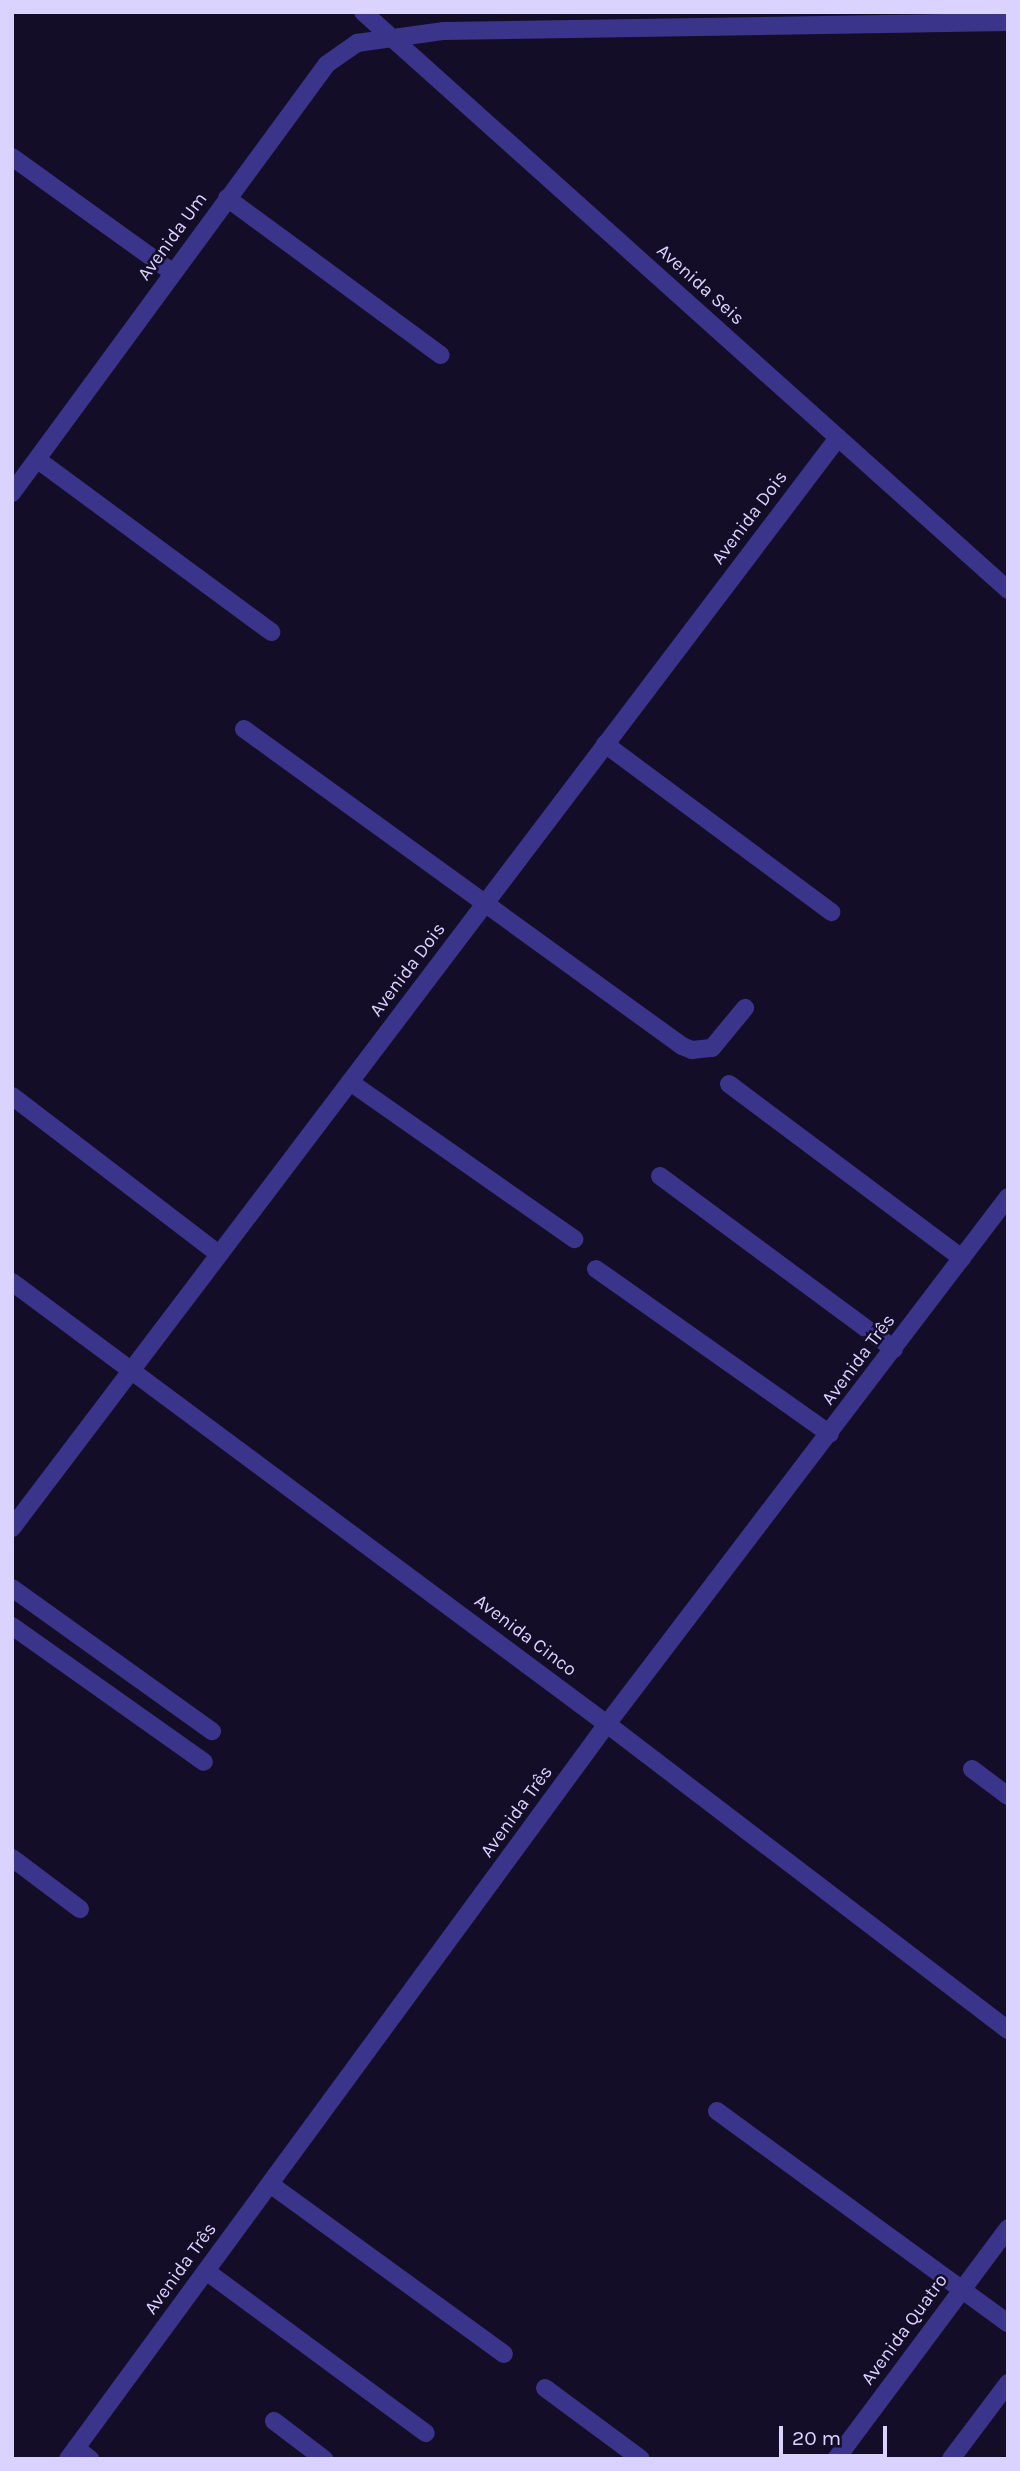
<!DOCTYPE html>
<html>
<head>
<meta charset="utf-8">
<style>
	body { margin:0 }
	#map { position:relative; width:1020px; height:2471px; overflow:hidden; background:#130d27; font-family:Karla,sans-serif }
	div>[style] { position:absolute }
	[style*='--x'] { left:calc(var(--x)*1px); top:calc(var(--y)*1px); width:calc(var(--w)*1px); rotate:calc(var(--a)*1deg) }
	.minor>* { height:18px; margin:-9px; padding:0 9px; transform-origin:9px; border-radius:9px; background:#3b348b }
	span { translate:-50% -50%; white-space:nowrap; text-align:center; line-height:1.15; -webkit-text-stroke:5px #130d27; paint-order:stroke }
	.street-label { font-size:19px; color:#dad3ff }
	.frame { position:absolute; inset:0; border:14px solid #dad3ff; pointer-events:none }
	.scale { position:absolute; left:779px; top:2426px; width:108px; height:32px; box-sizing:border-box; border:4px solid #dad3ff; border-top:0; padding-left:9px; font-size:21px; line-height:24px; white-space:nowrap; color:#dad3ff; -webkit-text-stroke:5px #130d27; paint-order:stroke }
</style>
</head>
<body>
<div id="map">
	<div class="minor">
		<i style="--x:363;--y:12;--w:866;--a:41.86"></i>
		<i style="--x:12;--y:157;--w:197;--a:35.7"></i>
		<i style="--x:227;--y:198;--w:265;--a:36.3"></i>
		<i style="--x:38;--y:460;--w:290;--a:36.4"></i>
		<i style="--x:12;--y:493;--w:532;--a:-53.71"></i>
		<i style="--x:327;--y:64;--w:37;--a:-35"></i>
		<i style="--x:357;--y:43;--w:88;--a:-7.9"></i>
		<i style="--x:444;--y:31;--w:564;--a:-0.91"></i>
		<i style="--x:244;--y:729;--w:541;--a:35.89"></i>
		<i style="--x:682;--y:1046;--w:11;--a:22"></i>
		<i style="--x:692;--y:1050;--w:20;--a:-6"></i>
		<i style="--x:712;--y:1048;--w:52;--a:-50.5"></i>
		<i style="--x:605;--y:744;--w:282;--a:36.6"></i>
		<i style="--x:350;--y:1082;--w:274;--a:35"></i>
		<i style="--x:729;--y:1084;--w:291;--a:36.8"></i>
		<i style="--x:12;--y:1096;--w:260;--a:37.4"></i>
		<i style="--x:660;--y:1176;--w:291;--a:36.5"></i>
		<i style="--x:596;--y:1269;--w:286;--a:35.2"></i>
		<i style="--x:12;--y:1282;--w:741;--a:36.61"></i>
		<i style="--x:607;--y:1724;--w:504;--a:37.35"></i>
		<i style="--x:12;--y:1528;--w:1368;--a:-52.85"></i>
		<i style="--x:12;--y:1588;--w:246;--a:35.6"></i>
		<i style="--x:12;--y:1626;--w:235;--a:35.3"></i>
		<i style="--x:972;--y:1769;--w:45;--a:36.9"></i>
		<i style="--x:12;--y:1858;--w:85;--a:36.9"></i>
		<i style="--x:717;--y:2111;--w:360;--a:36.1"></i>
		<i style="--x:270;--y:2184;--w:289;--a:36"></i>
		<i style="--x:206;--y:2271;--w:273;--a:36.4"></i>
		<i style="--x:545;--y:2388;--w:119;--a:36.5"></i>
		<i style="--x:274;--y:2421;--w:63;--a:37.2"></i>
		<i style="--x:76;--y:2448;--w:18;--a:38"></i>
		<i style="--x:68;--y:2459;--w:911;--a:-53.75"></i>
		<i style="--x:607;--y:1724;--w:662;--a:-52.73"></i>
		<i style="--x:836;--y:2459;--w:288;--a:-53.3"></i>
		<i style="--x:951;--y:2459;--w:95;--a:-53.1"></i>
	</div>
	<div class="street-label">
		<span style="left:173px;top:237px;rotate:-54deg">Avenida Um</span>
		<span style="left:700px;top:285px;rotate:42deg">Avenida Seis</span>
		<span style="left:750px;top:518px;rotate:-53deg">Avenida Dois</span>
		<span style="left:408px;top:970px;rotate:-53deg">Avenida Dois</span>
		<span style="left:859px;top:1360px;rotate:-53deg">Avenida Três</span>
		<span style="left:525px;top:1636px;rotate:37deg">Avenida Cinco</span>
		<span style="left:517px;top:1812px;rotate:-54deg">Avenida Três</span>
		<span style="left:181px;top:2269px;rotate:-54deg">Avenida Três</span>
		<span style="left:905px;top:2330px;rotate:-54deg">Avenida Quatro</span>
	</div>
	<div class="frame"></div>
	<div class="scale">20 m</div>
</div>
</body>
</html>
